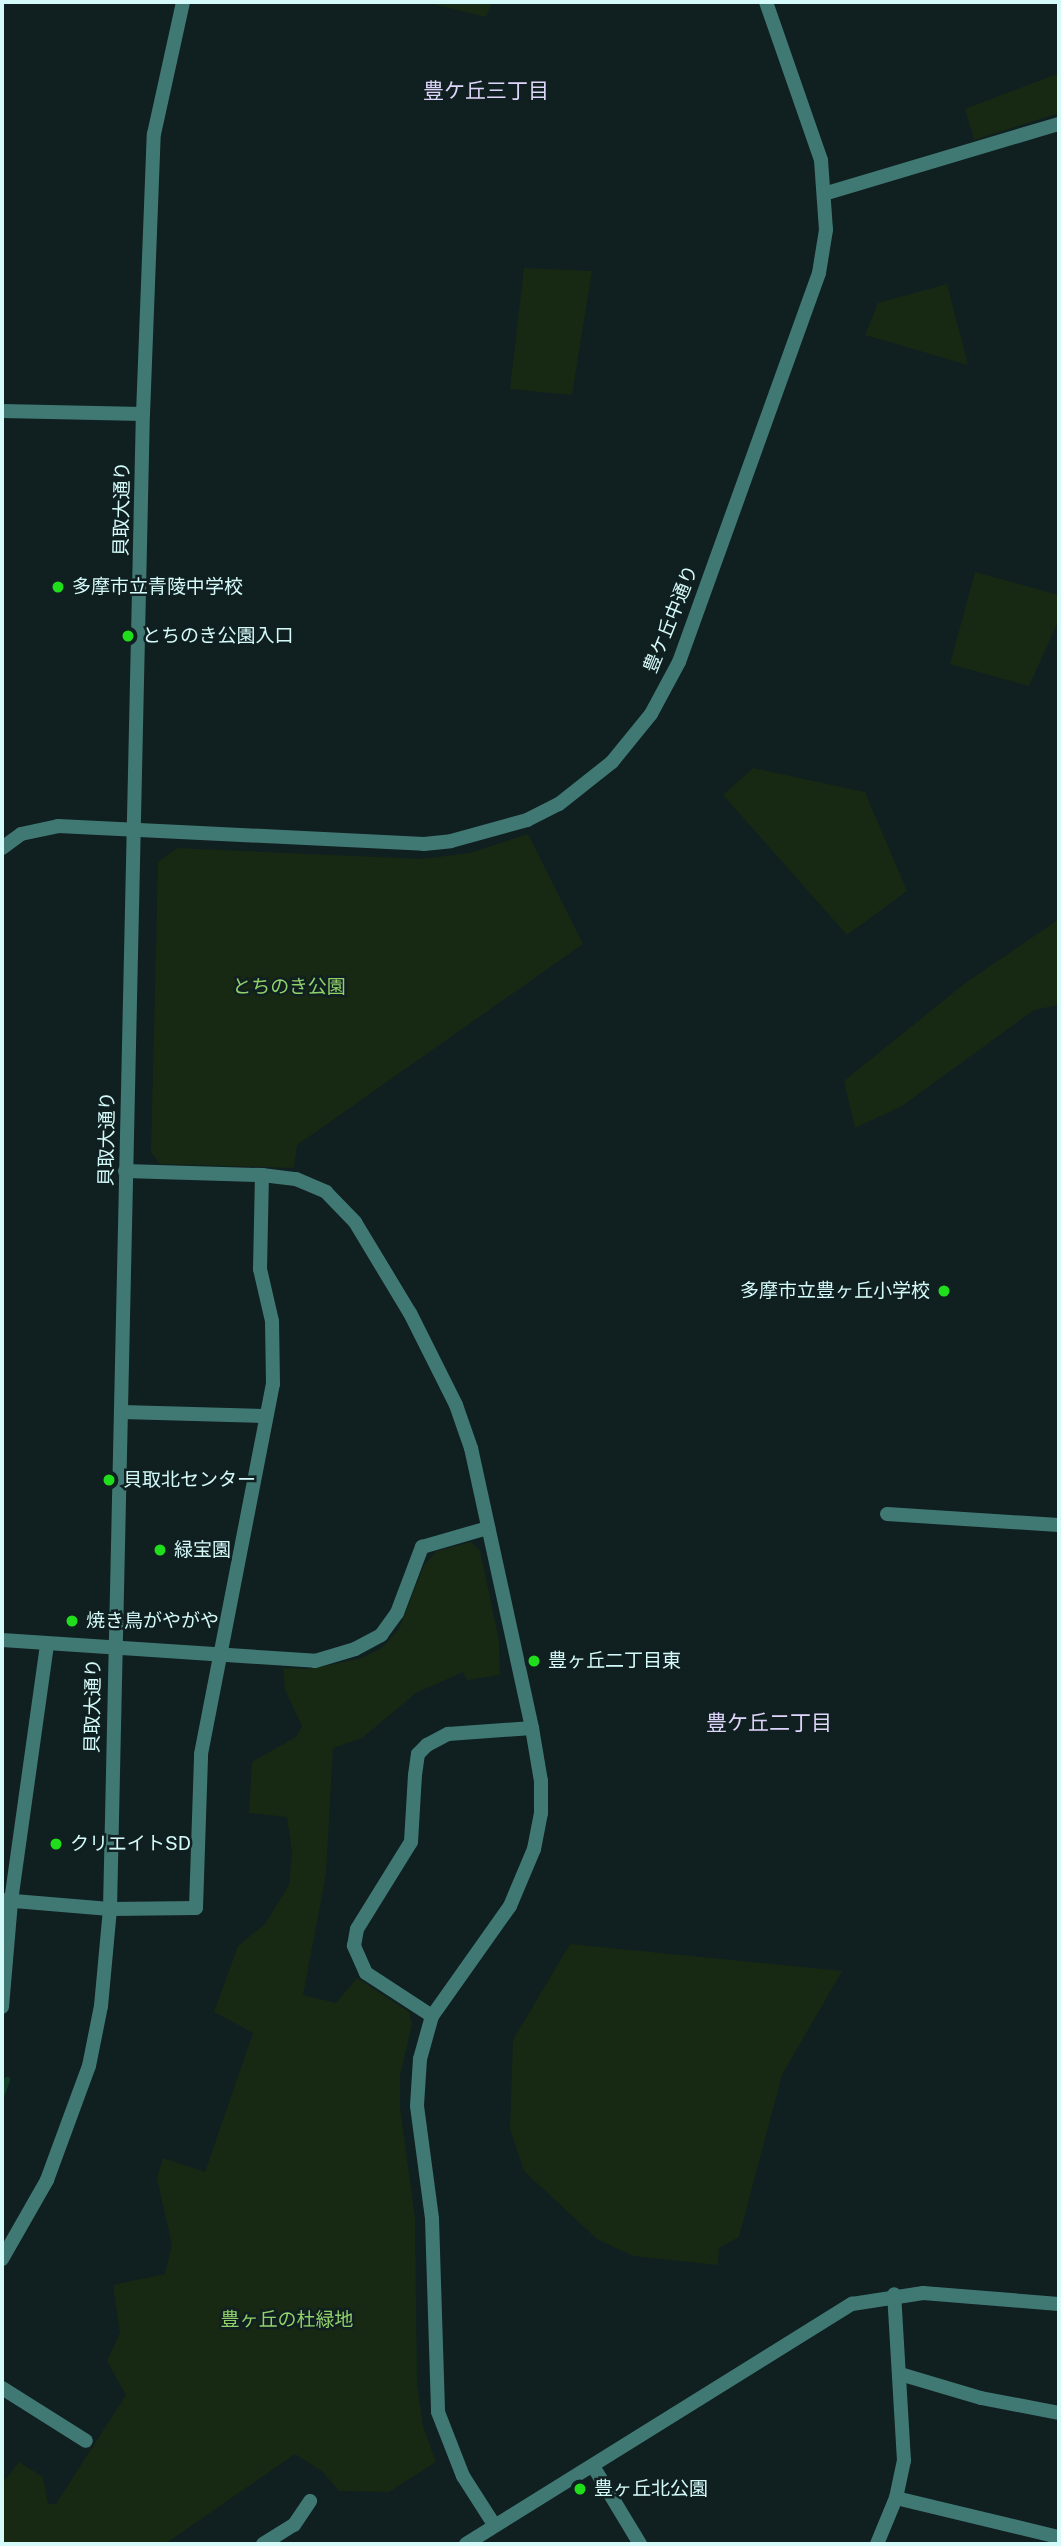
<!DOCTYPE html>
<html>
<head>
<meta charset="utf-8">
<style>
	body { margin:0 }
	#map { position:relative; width:1061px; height:2546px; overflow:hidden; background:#101f20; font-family:"Public Sans","Noto Sans JP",sans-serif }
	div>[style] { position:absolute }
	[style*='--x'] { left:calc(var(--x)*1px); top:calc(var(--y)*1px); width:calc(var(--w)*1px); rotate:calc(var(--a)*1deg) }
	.green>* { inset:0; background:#172913 }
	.stream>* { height:6px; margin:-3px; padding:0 3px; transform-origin:3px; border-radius:3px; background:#113d26 }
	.minor>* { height:14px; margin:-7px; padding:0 7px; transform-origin:7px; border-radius:7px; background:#407974 }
	.tertiary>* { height:14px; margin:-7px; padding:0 7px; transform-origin:7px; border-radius:7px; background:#407974 }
	.dots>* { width:19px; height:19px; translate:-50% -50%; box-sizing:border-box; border:4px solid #101f20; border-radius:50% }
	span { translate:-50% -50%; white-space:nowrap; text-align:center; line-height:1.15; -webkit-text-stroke:5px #101f20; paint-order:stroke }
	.street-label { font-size:19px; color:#d4faf9 }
	.poi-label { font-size:19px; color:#d4faf9 }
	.left { translate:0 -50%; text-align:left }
	.right { translate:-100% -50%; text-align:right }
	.park-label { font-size:19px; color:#90d169 }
	.neighbourhood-label { font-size:21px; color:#ded5fa }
	.frame { position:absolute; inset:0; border:4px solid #d4faf9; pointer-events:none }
</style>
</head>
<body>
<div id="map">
	<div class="green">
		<i style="clip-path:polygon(424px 2px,492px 2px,486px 17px)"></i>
		<i style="clip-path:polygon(1059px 73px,1059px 113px,974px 140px,965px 109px)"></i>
		<i style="clip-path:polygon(524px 268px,592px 271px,572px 395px,510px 389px)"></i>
		<i style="clip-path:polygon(947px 284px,968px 365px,865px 335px,878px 303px)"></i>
		<i style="clip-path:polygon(975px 572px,1059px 595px,1059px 620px,1029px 686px,950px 664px)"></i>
		<i style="clip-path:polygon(753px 768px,865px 792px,907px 891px,847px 935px,723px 795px)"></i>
		<i style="clip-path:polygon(528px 834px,583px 944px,297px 1145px,294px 1168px,160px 1164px,151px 1152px,158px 862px,177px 848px,421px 859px,470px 853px)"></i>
		<i style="clip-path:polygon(1059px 919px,1059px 1005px,1034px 1010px,902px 1106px,855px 1128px,844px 1081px,964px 984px)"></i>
		<i style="clip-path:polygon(471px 1542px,480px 1551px,499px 1640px,500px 1675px,467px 1680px,463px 1672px,416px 1693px,362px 1738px,333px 1748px,326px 1874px,303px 1995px,336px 2003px,357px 1978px,409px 2012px,412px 2025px,400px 2075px,400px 2107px,415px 2218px,417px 2384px,423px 2426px,436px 2462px,389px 2492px,339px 2491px,323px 2472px,295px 2454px,165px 2544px,2px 2544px,3px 2483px,19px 2462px,43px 2477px,48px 2504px,56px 2504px,126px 2395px,107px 2361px,120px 2333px,113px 2285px,165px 2274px,172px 2245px,157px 2178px,163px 2158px,205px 2172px,253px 2033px,214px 2012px,238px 1946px,265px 1924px,289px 1885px,292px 1852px,287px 1817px,249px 1813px,252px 1762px,296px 1737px,302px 1726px,285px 1690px,283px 1668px,308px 1669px,359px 1659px,382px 1648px,399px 1629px,424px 1565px,437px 1551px)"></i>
		<i style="clip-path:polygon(570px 1944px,842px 1971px,782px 2075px,739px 2237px,719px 2248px,718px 2265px,633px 2256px,597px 2239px,524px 2171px,510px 2129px,513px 2040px)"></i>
	</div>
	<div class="stream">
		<i style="--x:2;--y:2094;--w:15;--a:-70"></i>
	</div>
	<div class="minor">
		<i style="--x:2;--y:411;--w:141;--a:1.2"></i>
		<i style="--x:122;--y:1412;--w:144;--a:1.6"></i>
		<i style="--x:887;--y:1514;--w:172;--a:3.7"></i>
		<i style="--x:2;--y:1640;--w:314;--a:3.8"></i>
		<i style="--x:315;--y:1661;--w:42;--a:-16.7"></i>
		<i style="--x:355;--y:1649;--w:30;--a:-28"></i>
		<i style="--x:381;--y:1635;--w:27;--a:-54"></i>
		<i style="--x:397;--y:1613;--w:71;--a:-69.3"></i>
		<i style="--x:422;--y:1547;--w:69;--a:-16.1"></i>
		<i style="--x:2;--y:1900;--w:108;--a:4.8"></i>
		<i style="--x:110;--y:1909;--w:86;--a:-0.7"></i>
		<i style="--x:196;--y:1908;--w:154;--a:-88.1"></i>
		<i style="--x:201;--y:1754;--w:377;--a:-79"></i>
		<i style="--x:273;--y:1384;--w:63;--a:-90.9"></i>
		<i style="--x:272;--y:1321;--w:53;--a:-103"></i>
		<i style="--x:260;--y:1269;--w:94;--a:-88.8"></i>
		<i style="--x:2;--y:2007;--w:106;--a:-85.1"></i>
		<i style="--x:11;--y:1901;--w:260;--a:-82"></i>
		<i style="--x:432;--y:2016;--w:79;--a:-146.9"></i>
		<i style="--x:366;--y:1973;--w:30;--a:-114"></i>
		<i style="--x:354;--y:1946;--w:17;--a:-80"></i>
		<i style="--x:357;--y:1929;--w:102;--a:-58.2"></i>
		<i style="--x:411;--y:1842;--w:67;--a:-86.6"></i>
		<i style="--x:415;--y:1775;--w:21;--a:-82"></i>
		<i style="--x:418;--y:1754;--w:13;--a:-45"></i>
		<i style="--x:427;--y:1745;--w:24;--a:-28"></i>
		<i style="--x:448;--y:1734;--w:84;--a:-4.1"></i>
		<i style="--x:900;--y:2374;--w:84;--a:16.5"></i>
		<i style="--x:981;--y:2398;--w:79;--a:10.9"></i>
		<i style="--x:2;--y:2388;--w:99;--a:32.2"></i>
		<i style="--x:593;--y:2466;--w:91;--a:58.9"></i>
		<i style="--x:896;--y:2498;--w:168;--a:13.5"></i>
		<i style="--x:263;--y:2544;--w:36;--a:-32"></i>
		<i style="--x:294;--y:2525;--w:29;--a:-56"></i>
		<i style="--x:877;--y:2544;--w:50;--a:-67.6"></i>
		<i style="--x:896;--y:2498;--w:38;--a:-78"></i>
		<i style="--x:904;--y:2461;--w:167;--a:-93.4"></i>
	</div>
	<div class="tertiary">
		<i style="--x:827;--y:193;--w:242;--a:-16.6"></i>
		<i style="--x:2;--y:848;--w:24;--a:-36"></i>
		<i style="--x:21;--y:834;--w:38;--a:-12"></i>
		<i style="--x:58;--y:826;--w:366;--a:2.8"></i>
		<i style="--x:424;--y:844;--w:27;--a:-6"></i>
		<i style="--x:451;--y:841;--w:79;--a:-15.4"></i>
		<i style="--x:527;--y:820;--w:36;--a:-27"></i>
		<i style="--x:559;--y:804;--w:68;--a:-38.4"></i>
		<i style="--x:612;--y:762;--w:62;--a:-50.9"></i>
		<i style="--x:651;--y:714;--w:59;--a:-61.7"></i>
		<i style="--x:679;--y:662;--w:413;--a:-70.2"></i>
		<i style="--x:819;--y:273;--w:44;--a:-80.8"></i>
		<i style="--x:826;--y:230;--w:70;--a:-94.1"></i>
		<i style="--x:821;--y:160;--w:167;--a:-109.2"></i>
		<i style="--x:125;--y:1171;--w:137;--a:1.7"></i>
		<i style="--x:262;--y:1175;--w:34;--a:7"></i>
		<i style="--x:296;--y:1179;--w:33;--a:23"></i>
		<i style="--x:326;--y:1192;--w:42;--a:46"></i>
		<i style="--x:355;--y:1222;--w:106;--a:58.9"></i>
		<i style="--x:410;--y:1313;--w:103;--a:63.4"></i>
		<i style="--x:456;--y:1405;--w:46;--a:70.8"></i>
		<i style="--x:471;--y:1448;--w:287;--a:77.7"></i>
		<i style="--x:532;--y:1728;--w:54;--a:80.4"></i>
		<i style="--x:541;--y:1781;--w:32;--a:90"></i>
		<i style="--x:541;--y:1813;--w:37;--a:101"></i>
		<i style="--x:534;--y:1849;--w:62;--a:112.8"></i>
		<i style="--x:510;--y:1906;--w:135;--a:125.3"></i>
		<i style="--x:432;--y:2016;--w:45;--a:105.6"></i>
		<i style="--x:420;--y:2059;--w:47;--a:93.7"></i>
		<i style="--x:417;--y:2106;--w:114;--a:82.4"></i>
		<i style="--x:432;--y:2219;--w:193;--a:88.2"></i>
		<i style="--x:438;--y:2412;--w:69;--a:68.7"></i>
		<i style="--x:463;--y:2476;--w:59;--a:57.4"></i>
		<i style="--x:2;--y:2259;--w:91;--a:-60.3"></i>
		<i style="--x:47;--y:2180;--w:121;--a:-69.8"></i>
		<i style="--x:89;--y:2066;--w:61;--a:-78.7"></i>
		<i style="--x:101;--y:2006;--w:97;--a:-84.7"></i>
		<i style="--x:110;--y:1909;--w:1495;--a:-88.74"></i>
		<i style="--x:143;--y:414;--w:280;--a:-87.8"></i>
		<i style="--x:154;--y:134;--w:135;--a:-77.6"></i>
		<i style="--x:466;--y:2544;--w:455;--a:-31.9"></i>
		<i style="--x:852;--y:2304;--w:72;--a:-8.8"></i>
		<i style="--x:923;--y:2293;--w:136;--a:4.6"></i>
	</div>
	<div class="dots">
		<i style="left:58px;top:587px;background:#20de1b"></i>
		<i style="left:128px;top:636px;background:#20de1b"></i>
		<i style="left:944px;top:1291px;background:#20de1b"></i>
		<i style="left:109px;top:1480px;background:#20de1b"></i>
		<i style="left:160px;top:1550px;background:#20de1b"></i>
		<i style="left:72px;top:1621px;background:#20de1b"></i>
		<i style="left:534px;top:1661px;background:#20de1b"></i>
		<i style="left:56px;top:1844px;background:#20de1b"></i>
		<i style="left:580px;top:2489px;background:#20de1b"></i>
	</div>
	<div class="street-label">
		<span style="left:122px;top:509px;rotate:-89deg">貝取大通り</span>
		<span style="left:671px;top:619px;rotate:-68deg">豊ケ丘中通り</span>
		<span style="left:107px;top:1139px;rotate:-89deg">貝取大通り</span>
		<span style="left:93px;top:1706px;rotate:-89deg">貝取大通り</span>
	</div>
	<div class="poi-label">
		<span class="left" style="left:72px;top:587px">多摩市立青陵中学校</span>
		<span class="left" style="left:142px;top:636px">とちのき公園入口</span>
		<span class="right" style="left:930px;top:1291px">多摩市立豊ヶ丘小学校</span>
		<span class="left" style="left:123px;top:1480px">貝取北センター</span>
		<span class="left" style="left:174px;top:1550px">緑宝園</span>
		<span class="left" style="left:86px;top:1621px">焼き鳥がやがや</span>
		<span class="left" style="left:548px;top:1661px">豊ヶ丘二丁目東</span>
		<span class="left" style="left:70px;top:1844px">クリエイトSD</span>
		<span class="left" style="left:594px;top:2489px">豊ヶ丘北公園</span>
	</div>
	<div class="park-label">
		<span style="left:289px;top:987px">とちのき公園</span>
		<span style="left:287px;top:2320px">豊ヶ丘の杜緑地</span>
	</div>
	<div class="neighbourhood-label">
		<span style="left:486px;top:91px">豊ケ丘三丁目</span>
		<span style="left:769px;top:1723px">豊ケ丘二丁目</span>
	</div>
	<div class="frame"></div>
</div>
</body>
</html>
